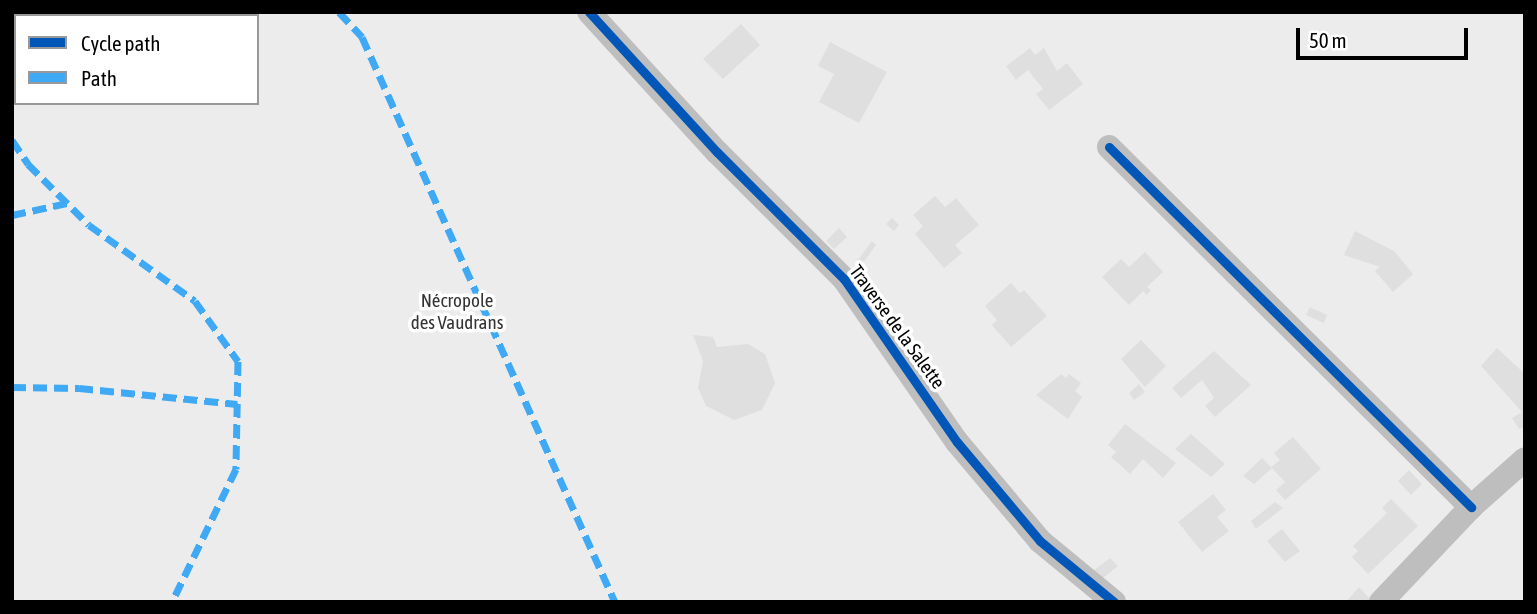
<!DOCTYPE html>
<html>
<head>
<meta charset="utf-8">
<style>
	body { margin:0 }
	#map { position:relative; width:1537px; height:614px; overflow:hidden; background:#fff; font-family:"Asap Condensed",sans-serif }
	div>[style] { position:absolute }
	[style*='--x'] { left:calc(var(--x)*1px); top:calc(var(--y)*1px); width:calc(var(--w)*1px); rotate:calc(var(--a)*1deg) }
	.green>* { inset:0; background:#ececec }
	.building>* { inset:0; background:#dfdfdf }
	.minor>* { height:24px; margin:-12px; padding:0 12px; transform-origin:12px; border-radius:12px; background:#bebebe }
	.quiet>* { height:7px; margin-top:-3.5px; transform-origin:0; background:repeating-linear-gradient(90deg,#3fa9f5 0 14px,transparent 0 21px) }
	.cycleway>* { height:9px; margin:-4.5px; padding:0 4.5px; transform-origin:4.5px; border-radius:4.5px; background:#0057b8 }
	span { translate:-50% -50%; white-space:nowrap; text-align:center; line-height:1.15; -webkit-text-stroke:7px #fff; paint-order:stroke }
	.park-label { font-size:19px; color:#333 }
	.street-label { font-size:19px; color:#000 }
	.frame { position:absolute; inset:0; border:14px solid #000; pointer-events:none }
	.legend { position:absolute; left:14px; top:14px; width:245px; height:91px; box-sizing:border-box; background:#fff; border:2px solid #999; margin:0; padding:9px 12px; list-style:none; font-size:21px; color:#000 }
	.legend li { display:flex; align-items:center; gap:14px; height:35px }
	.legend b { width:35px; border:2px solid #999 }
	.scale { position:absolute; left:1296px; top:28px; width:172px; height:32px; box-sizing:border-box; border:4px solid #000; border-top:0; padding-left:9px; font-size:21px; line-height:24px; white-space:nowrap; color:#000; -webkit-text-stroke:5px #fff; paint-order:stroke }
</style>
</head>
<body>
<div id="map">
	<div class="green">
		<i style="clip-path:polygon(evenodd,12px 12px,1525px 12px,1525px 602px,12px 602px,12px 12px,16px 16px,257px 16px,257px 103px,16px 103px,16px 16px)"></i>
	</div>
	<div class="building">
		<i style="clip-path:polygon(741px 24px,760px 45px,723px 79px,703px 59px)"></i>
		<i style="clip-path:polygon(830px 42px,887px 72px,859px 123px,819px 102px,834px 74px,818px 66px)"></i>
		<i style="clip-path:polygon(1030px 48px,1035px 55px,1044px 48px,1057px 71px,1067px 63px,1083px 84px,1049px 110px,1036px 94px,1043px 89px,1028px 70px,1016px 80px,1006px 66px)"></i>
		<i style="clip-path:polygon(935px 196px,945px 207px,956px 198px,979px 225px,955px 245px,962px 253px,944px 268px,915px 234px,923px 226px,913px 215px)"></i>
		<i style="clip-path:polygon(892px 218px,899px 225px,894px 231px,886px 224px)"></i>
		<i style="clip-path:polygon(839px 228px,847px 237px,834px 249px,826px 241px)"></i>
		<i style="clip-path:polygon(1355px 231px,1394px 251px,1413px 274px,1393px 292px,1375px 271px,1380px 267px,1344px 255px)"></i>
		<i style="clip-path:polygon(872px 241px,876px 245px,860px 267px,855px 264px)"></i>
		<i style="clip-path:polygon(1145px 252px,1163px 272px,1147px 287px,1151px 290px,1147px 295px,1143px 291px,1129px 305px,1102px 277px,1121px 259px,1129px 267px)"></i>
		<i style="clip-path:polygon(1011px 283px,1020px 293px,1024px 290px,1047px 316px,1011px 347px,992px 325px,997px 320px,985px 306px)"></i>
		<i style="clip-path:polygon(1310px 307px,1327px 315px,1324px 323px,1306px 315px)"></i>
		<i style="clip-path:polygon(693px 335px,713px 337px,717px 347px,748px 344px,765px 354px,775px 383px,762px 410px,734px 420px,706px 406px,698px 388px,703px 361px)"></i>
		<i style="clip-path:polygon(913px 338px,919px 346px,912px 351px,907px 342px)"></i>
		<i style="clip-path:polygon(1141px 340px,1166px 366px,1145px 387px,1121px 359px)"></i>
		<i style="clip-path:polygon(1497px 348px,1525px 374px,1525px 426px,1519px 429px,1512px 418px,1522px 412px,1481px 366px)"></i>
		<i style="clip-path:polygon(1214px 351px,1251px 385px,1215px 417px,1205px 406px,1214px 398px,1202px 380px,1181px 398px,1172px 388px)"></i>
		<i style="clip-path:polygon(1061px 374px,1066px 378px,1069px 374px,1081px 383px,1075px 391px,1082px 397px,1068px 419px,1036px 395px)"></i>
		<i style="clip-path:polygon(1139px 384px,1145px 392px,1134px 400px,1129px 393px)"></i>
		<i style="clip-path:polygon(1125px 424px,1176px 463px,1163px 478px,1143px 459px,1130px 474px,1111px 457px,1116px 452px,1108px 445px)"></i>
		<i style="clip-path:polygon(1191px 434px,1225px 464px,1211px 477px,1175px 449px)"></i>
		<i style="clip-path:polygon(1293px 437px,1321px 469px,1285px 500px,1276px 490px,1285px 482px,1271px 467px,1280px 460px,1274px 453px)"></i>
		<i style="clip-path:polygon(1262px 458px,1272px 468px,1254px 484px,1243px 476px)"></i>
		<i style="clip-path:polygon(1409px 470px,1422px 484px,1411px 495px,1398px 481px)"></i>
		<i style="clip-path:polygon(1213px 494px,1226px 510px,1217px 517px,1229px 531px,1202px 552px,1178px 522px)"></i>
		<i style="clip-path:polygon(1391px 499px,1418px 526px,1368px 574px,1352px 557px,1358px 551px,1353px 546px,1387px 513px,1382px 508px)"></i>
		<i style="clip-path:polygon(1275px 502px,1283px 508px,1256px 529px,1251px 521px)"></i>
		<i style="clip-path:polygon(1282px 529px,1300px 551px,1285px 562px,1267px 541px)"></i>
		<i style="clip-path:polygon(1110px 558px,1118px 566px,1103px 578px,1094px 570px)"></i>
		<i style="clip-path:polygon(1359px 587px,1370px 599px,1367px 602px,1346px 602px)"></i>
	</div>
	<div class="minor">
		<i style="--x:589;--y:12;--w:190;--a:47.6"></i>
		<i style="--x:717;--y:152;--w:180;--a:45"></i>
		<i style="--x:844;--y:279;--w:198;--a:55.3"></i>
		<i style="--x:957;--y:442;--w:129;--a:50"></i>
		<i style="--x:1040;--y:541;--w:96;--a:39.5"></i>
		<i style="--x:1109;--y:147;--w:511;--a:44.84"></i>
		<i style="--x:1381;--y:602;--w:131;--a:-46.5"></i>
		<i style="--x:1471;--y:507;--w:72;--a:-41.6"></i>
	</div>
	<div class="quiet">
		<i style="--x:339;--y:12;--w:34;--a:47"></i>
		<i style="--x:362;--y:37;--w:619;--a:65.88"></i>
		<i style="--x:12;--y:140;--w:29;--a:56"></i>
		<i style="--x:28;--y:164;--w:86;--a:45"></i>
		<i style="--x:89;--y:225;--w:130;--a:35.6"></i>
		<i style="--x:195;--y:301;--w:74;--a:54.4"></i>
		<i style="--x:238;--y:361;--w:108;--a:91.1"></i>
		<i style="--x:236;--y:469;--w:148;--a:115.7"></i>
		<i style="--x:12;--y:215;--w:56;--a:-12.3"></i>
		<i style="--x:12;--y:387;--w:67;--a:0.9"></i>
		<i style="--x:79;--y:388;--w:159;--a:5.8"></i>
	</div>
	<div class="cycleway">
		<i style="--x:589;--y:12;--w:190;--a:47.6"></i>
		<i style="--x:717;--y:152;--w:180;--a:45"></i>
		<i style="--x:844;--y:279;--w:198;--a:55.3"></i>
		<i style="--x:957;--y:442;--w:129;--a:50"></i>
		<i style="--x:1040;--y:541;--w:96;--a:39.5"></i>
		<i style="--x:1109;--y:147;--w:511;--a:44.84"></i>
	</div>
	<div class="park-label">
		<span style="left:457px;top:312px">Nécropole<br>des Vaudrans</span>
	</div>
	<div class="street-label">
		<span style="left:897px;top:327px;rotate:54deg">Traverse de la Salette</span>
	</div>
	<div class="frame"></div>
	<ul class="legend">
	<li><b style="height:9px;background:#0057b8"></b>Cycle path</li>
	<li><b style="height:9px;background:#3fa9f5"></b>Path</li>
	</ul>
	<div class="scale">50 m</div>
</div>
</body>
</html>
